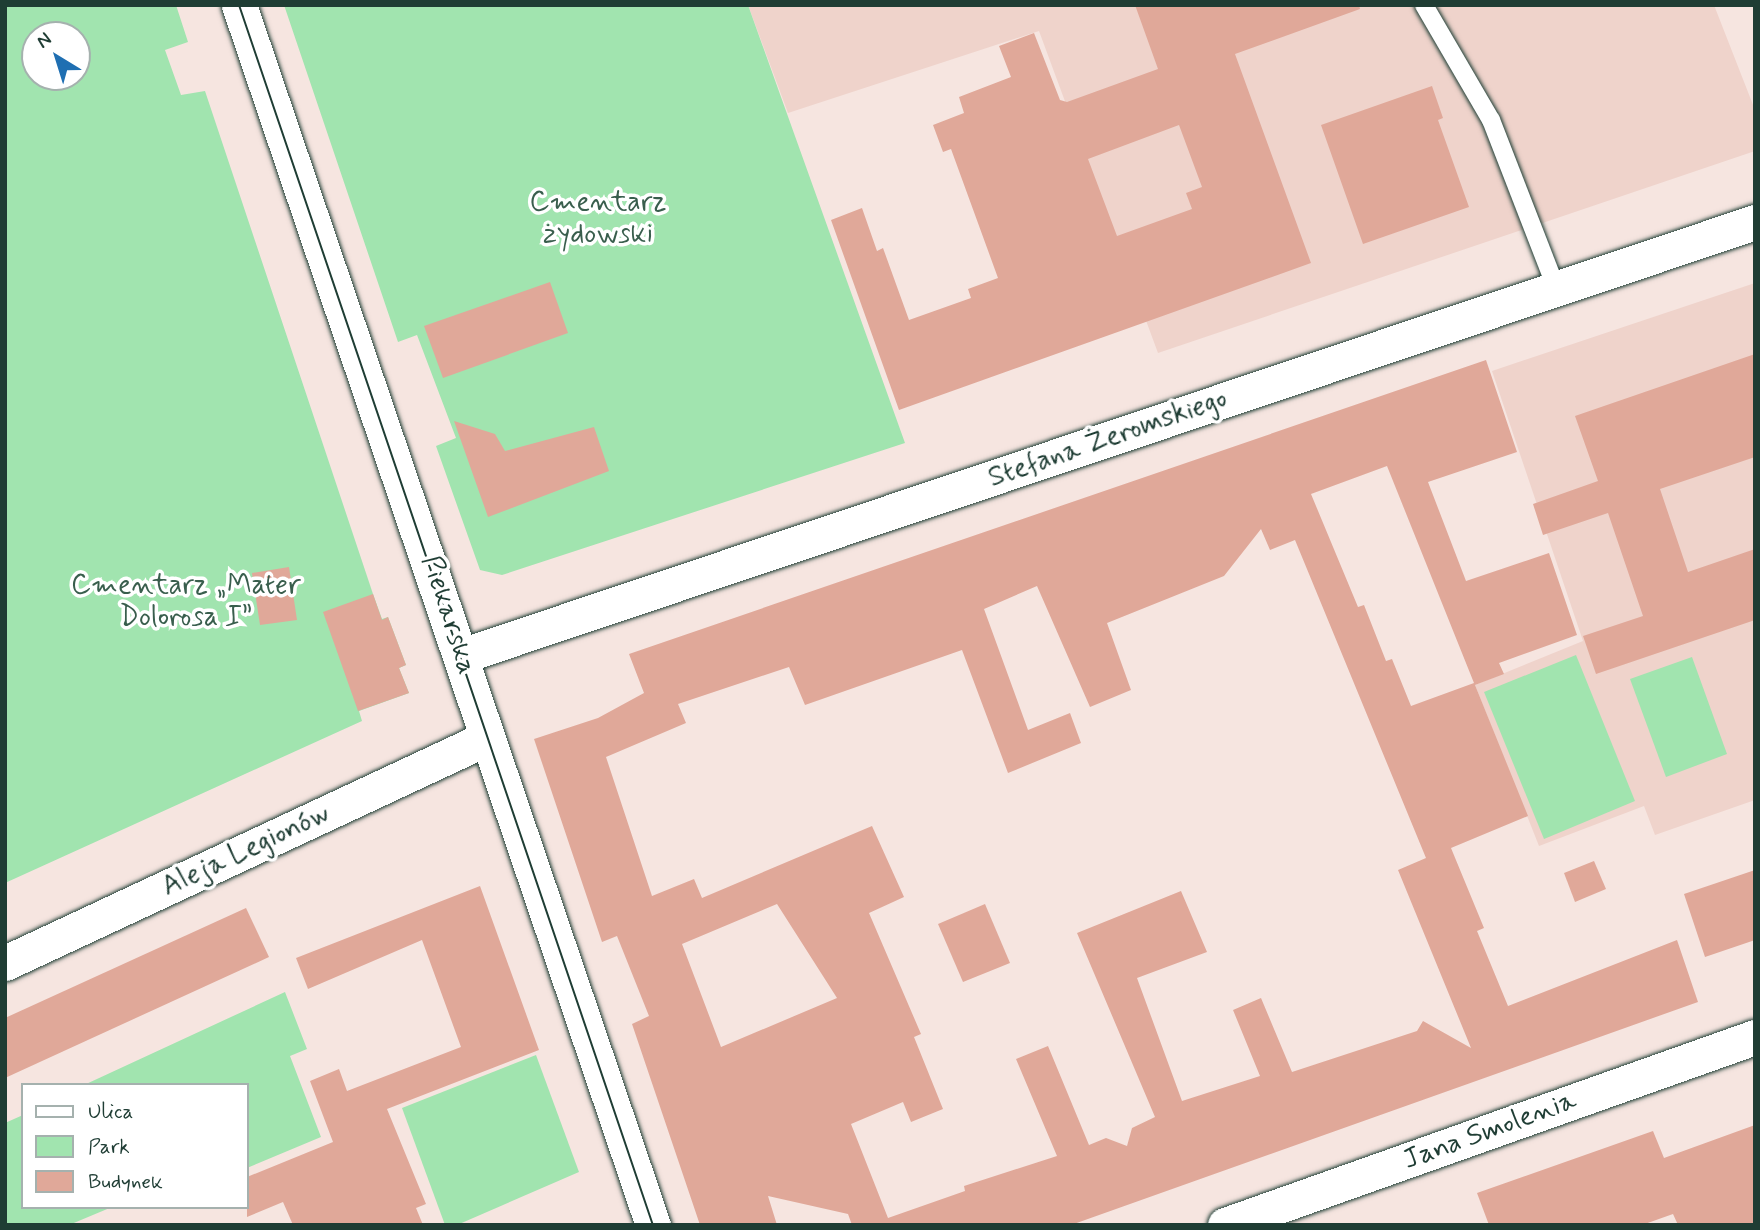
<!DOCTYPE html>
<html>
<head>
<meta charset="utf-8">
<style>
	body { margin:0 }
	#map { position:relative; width:1760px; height:1230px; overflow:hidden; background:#f6e5e0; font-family:Mynerve,sans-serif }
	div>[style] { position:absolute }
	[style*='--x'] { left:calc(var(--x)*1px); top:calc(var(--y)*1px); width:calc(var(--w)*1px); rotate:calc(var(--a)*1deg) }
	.built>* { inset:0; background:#efd3cb }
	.green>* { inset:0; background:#a1e4af }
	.building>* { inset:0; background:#e0a899 }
	.roads { filter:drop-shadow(0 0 2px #1f3d34) drop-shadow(0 0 2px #1f3d34) }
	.service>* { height:18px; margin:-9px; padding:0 9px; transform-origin:9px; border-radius:9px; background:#fff }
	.minor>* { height:35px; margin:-17.5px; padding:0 17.5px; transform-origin:17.5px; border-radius:17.5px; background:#fff }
	.tram>* { height:2px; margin:-1px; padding:0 1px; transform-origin:1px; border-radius:1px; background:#1f3d34 }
	span { translate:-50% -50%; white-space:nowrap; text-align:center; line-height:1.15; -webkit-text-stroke:7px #fff; paint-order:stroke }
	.park-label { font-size:28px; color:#395e4d }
	.street-label { font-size:28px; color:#1f3d34 }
	.frame { position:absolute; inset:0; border:7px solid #1f3d34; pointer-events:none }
	.legend { position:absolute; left:21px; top:1083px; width:228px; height:126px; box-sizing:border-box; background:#fff; border:2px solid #a5b1ae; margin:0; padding:9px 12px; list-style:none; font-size:21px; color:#1f3d34 }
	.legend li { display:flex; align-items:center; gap:14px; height:35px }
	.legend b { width:35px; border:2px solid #a5b1ae }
	.north { position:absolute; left:21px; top:21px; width:70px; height:70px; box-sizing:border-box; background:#fff; border:2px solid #a5b1ae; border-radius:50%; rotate:322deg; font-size:19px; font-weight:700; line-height:28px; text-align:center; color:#1f3d34 }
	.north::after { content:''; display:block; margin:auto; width:24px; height:32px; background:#1f6fb2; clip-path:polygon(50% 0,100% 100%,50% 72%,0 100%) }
</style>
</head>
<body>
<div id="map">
	<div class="built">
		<i style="clip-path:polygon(748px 5px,1714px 5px,1755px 110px,1755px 151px,1158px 353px,1039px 31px,788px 113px)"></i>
		<i style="clip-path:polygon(1755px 283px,1755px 800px,1655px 835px,1644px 806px,1539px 846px,1475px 685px,1583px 641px,1492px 371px)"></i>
	</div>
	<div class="green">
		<i style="clip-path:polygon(evenodd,5px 5px,176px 5px,188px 42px,165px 50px,181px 95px,205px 91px,373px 594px,382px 619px,388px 617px,406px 665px,399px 668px,409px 693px,359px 711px,362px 721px,5px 883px,5px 5px,35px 35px,77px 35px,77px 77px,35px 77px,35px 35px)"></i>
		<i style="clip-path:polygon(284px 5px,748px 5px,905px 443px,502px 575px,480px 570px,436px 446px,456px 438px,417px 335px,398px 342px)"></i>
		<i style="clip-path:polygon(1576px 655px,1635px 801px,1544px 839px,1484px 692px)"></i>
		<i style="clip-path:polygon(1692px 657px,1727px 754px,1666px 777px,1630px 679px)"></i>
		<i style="clip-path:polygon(285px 992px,307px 1049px,290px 1056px,321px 1137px,247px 1168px,247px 1085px,84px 1085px)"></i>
		<i style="clip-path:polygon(536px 1055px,579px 1172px,457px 1225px,445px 1225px,402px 1108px)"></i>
		<i style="clip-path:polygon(23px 1115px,23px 1207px,112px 1207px,69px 1225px,5px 1225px,5px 1123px)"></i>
	</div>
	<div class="building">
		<i style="clip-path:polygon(evenodd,1135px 5px,1359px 5px,1360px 9px,1235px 54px,1311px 263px,899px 410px,831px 220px,862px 208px,877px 251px,883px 248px,909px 320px,971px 298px,968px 289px,998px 278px,951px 149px,943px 152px,933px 125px,964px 113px,959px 97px,1011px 77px,999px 46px,1034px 33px,1060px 100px,1067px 102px,1158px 69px,1135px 5px,1179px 125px,1202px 187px,1186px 193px,1192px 209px,1117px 236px,1088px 159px,1179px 125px)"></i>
		<i style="clip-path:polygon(1432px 86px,1443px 118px,1438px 120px,1469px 207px,1363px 244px,1321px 125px)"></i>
		<i style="clip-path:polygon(550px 282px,568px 333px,443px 378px,424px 326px)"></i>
		<i style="clip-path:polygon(1755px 354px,1755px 457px,1660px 489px,1688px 572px,1755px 549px,1755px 620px,1596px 674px,1583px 636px,1643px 616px,1608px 513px,1543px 535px,1533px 504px,1598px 481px,1575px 416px)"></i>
		<i style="clip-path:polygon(evenodd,1486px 360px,1517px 452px,1428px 482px,1466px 581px,1549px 553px,1577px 635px,1499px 663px,1504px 674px,1475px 685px,1528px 816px,1451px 848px,1484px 928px,1477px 931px,1508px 1006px,1677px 940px,1698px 1002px,1071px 1225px,852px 1225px,848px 1214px,768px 1196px,777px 1225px,700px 1225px,632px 1024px,649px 1016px,617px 936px,602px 942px,534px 739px,598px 718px,644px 693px,629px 654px,1486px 360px,1387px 466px,1474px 683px,1411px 706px,1392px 659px,1386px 661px,1364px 605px,1358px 607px,1311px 494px,1387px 466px,1486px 360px,1261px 529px,1270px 550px,1295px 540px,1426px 858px,1398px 870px,1471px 1048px,1423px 1021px,1417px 1031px,1292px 1072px,1261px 998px,1233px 1010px,1260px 1076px,1182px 1101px,1137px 978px,1207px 952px,1181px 891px,1077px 933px,1155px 1117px,1132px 1128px,1127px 1146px,1106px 1138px,1089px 1145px,1048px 1046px,1016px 1059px,1057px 1156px,964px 1186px,965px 1191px,888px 1218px,851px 1124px,903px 1102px,911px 1122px,943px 1109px,914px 1037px,921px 1034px,869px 913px,904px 897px,872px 826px,702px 898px,694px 879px,652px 896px,606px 757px,686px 723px,678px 704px,789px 667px,805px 705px,962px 650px,1008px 773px,1081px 743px,1070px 713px,1028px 730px,984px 609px,1037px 586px,1090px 707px,1131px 690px,1107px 623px,1224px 576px,1261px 529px,1486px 360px,777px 904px,837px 998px,721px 1047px,682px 944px,777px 904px)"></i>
		<i style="clip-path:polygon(454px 421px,495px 434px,505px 451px,594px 427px,609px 471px,488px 517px)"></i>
		<i style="clip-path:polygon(289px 567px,297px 620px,260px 625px,252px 573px)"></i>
		<i style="clip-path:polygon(373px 594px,382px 620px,388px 617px,406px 665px,399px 668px,409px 693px,358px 711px,323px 612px)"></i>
		<i style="clip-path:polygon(1594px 861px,1606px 889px,1575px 902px,1564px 873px)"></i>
		<i style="clip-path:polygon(1755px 870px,1755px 940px,1705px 957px,1684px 894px)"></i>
		<i style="clip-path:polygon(480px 886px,539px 1050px,387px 1109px,426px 1204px,416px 1208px,423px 1225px,293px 1225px,283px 1202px,247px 1217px,247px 1177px,333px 1142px,310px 1081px,339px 1069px,347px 1091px,461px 1047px,422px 940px,308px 989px,296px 958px)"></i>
		<i style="clip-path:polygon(985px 904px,1010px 963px,963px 982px,938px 924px)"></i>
		<i style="clip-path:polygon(246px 908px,269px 957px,5px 1078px,5px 1018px)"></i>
		<i style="clip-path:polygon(1755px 1125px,1755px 1225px,1678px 1225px,1673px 1214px,1642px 1225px,1489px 1225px,1477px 1193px,1653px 1131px,1664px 1158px)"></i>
	</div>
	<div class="roads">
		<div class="service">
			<i style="--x:1424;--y:5;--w:133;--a:59.8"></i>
			<i style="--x:1491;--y:120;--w:180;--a:68.8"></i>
		</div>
		<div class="minor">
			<i style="--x:239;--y:5;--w:1288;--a:71.26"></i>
			<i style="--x:461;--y:656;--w:1365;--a:-18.54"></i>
			<i style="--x:5;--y:963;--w:532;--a:-25.02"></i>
			<i style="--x:1225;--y:1225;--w:562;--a:-19.53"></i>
		</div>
	</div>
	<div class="tram">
		<i style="--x:239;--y:5;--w:1288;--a:71.26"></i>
	</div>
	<div class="park-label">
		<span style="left:598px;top:219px">Cmentarz<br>żydowski</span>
		<span style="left:186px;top:602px">Cmentarz „Mater<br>Dolorosa I”</span>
	</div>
	<div class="street-label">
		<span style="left:1108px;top:439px;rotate:-19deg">Stefana Żeromskiego</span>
		<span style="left:448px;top:615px;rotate:72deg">Piekarska</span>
		<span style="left:246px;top:851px;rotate:-25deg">Aleja Legionów</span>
		<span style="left:1490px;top:1131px;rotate:-20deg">Jana Smolenia</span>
	</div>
	<div class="frame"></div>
	<ul class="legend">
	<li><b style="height:9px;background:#fff"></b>Ulica</li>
	<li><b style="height:19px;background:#a1e4af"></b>Park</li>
	<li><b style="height:19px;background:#e0a899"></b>Budynek</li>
	</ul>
	<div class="north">N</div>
</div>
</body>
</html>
